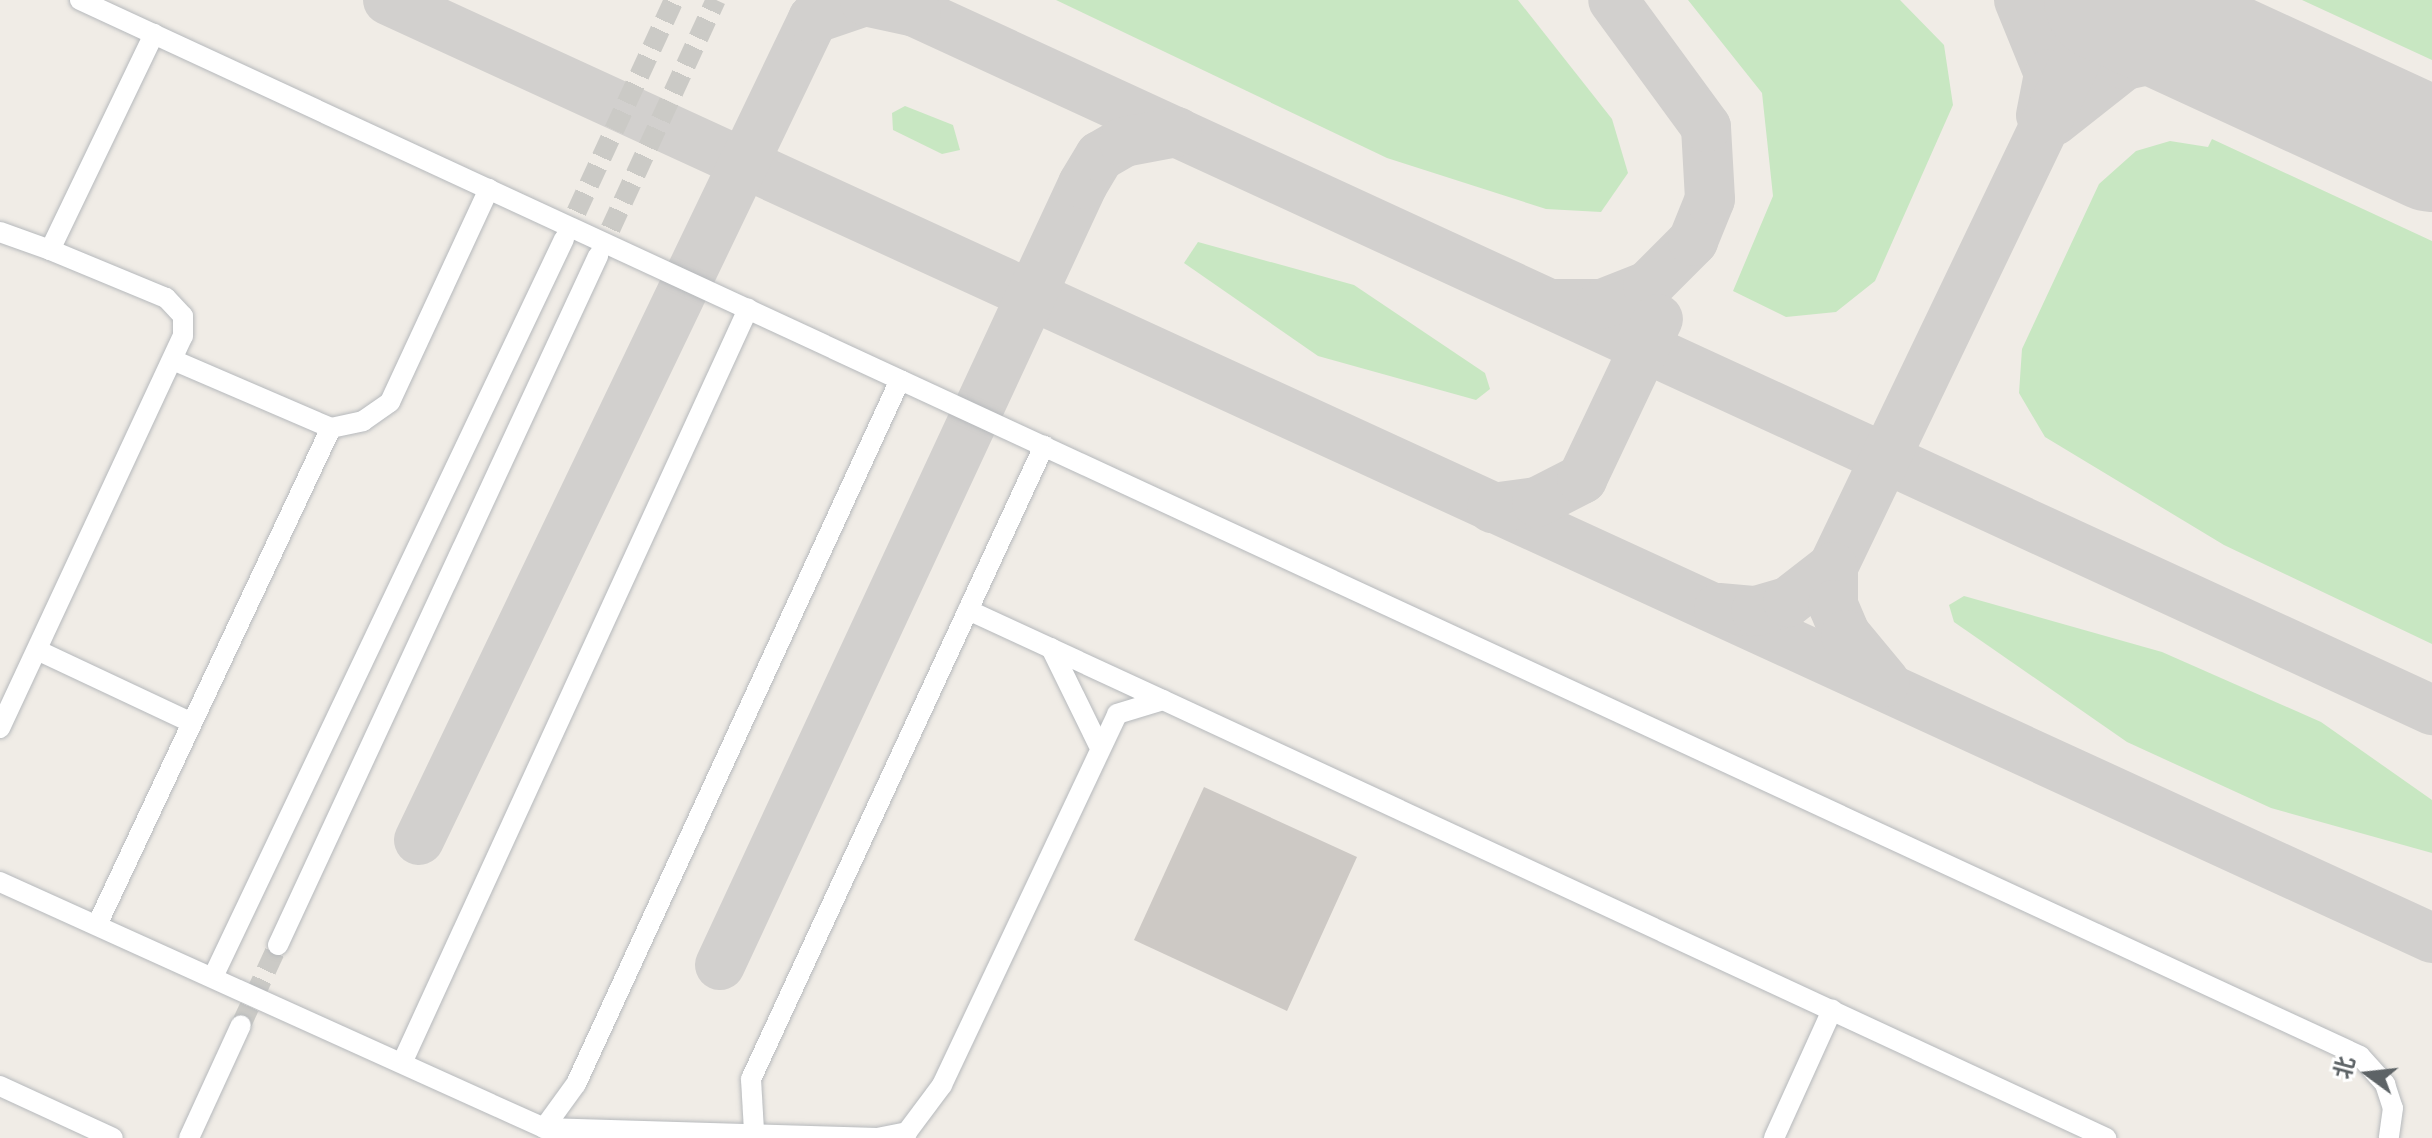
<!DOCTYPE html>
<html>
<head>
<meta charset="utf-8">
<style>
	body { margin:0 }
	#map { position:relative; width:2432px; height:1138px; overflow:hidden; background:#f0ece6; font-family:Signika,"Noto Sans SC",sans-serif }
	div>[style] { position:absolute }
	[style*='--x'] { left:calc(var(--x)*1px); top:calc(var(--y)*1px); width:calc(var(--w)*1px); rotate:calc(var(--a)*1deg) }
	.green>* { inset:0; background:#c8e7c2 }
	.taxiway>* { height:50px; margin:-25px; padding:0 25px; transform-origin:25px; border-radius:25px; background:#d2d0ce }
	.runway>* { height:124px; margin:-62px; padding:0 62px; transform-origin:62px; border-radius:62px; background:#d2d0ce }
	.building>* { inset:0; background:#cdc9c5 }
	.minor-tunnel>* { height:20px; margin-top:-10px; transform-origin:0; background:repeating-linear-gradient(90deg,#cbcac6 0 20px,transparent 0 30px) }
	.roads { filter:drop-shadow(0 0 2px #b6b9bc) drop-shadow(0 0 2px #b6b9bc) }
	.minor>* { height:20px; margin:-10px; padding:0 10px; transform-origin:10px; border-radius:10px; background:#fff }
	span { translate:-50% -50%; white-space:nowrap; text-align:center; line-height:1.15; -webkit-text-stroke:6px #fff; paint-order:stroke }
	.north { position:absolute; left:2328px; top:1034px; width:80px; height:80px; -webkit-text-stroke:6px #fff; paint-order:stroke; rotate:285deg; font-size:22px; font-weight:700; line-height:32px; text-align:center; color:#5d6366 }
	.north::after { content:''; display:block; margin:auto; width:28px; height:36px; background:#5d6366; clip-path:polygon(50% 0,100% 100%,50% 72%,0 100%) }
</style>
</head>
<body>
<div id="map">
	<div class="green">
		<i style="clip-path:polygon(1056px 0,1518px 0,1612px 119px,1628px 173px,1601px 212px,1546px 209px,1387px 158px)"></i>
		<i style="clip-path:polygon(1688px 0,1900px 0,1944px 45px,1953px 105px,1875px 281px,1836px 312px,1786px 317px,1733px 291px,1773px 196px,1762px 93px)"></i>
		<i style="clip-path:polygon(2302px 0,2432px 0,2432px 60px)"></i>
		<i style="clip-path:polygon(905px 106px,953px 125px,960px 150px,942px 154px,893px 130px,892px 113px)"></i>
		<i style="clip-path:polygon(2212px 139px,2432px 241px,2432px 644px,2224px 545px,2045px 437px,2019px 393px,2022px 349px,2099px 184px,2136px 151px,2170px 141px,2208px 147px)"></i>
		<i style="clip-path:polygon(1198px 242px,1354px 285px,1485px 373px,1490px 389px,1476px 400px,1318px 356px,1184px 263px)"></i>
		<i style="clip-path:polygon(1964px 596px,2162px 652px,2321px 722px,2432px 800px,2432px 853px,2271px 808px,2127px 742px,1954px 622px,1949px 605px)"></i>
	</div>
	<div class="taxiway">
		<i style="--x:388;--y:0;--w:2249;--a:24.65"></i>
		<i style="--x:889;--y:0;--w:1699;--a:24.71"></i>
		<i style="--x:2019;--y:0;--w:80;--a:67.9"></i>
		<i style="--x:2049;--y:74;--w:42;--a:101"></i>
		<i style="--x:2177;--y:0;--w:24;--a:62"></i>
		<i style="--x:2188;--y:21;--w:55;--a:41.3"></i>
		<i style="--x:2054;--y:121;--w:90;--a:-38.3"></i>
		<i style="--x:2125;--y:65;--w:66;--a:-12.3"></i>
		<i style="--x:2189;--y:51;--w:40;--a:8.5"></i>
		<i style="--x:1554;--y:304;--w:48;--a:0"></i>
		<i style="--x:1602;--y:304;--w:49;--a:-21.4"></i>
		<i style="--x:1648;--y:286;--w:64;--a:-45"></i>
		<i style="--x:1693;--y:241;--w:45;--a:-68"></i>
		<i style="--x:1710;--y:199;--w:72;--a:-93.2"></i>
		<i style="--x:1706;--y:127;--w:157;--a:-126.2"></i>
		<i style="--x:1492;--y:508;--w:45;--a:-7.6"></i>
		<i style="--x:1537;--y:502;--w:51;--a:-27.1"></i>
		<i style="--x:1582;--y:479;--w:177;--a:-64.6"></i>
		<i style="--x:1833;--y:567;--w:629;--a:-64.37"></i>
		<i style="--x:1719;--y:608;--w:37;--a:5"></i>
		<i style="--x:1756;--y:611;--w:33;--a:-16"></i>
		<i style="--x:1788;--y:602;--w:57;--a:-37.9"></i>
		<i style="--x:1833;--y:567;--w:38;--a:90"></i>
		<i style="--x:1833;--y:605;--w:33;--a:67"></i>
		<i style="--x:1846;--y:635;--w:61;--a:50.3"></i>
		<i style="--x:419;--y:840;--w:911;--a:-64.36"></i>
		<i style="--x:813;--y:19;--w:55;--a:-19.1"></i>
		<i style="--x:865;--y:1;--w:52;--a:12.2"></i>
		<i style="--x:720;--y:965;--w:861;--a:-65.07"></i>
		<i style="--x:1083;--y:184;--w:33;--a:-59"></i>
		<i style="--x:1100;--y:156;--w:28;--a:-30"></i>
		<i style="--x:1124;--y:142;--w:54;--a:-10.7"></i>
	</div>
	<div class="runway">
		<i style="--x:2106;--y:0;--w:359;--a:24.7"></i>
	</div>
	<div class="building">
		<i style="clip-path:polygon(1204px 787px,1357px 857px,1287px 1011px,1134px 940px)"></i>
	</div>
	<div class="minor-tunnel">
		<i style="--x:564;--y:239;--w:263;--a:-65.3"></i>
		<i style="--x:598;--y:256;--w:282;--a:-65.3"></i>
		<i style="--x:241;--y:1025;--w:88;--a:-65.2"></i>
	</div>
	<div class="roads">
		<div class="minor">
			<i style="--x:80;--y:0;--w:2513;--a:24.85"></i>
			<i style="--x:2360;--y:1056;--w:38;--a:48"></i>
			<i style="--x:2385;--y:1084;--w:25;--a:72"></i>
			<i style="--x:2393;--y:1108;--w:30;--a:98"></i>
			<i style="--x:0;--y:232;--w:53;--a:19.8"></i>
			<i style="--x:50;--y:250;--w:240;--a:-64.3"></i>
			<i style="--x:173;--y:360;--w:172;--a:23.3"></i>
			<i style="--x:968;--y:610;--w:213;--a:24.8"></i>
			<i style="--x:1051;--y:648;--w:107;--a:63.9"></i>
			<i style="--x:37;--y:650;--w:171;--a:25.2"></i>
			<i style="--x:0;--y:728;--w:433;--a:-65"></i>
			<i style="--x:183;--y:336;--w:20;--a:-90"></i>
			<i style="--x:183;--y:316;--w:25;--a:-133"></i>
			<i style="--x:166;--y:298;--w:126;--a:-157.5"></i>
			<i style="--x:0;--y:882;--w:597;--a:24.33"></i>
			<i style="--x:544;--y:1128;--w:333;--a:1.7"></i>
			<i style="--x:877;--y:1138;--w:31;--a:-11"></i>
			<i style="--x:907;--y:1132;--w:59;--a:-53.3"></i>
			<i style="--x:942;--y:1085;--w:410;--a:-64.7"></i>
			<i style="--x:1117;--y:714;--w:48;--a:-16.9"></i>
			<i style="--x:1163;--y:700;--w:1040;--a:24.91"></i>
			<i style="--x:97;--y:925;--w:549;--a:-64.79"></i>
			<i style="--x:331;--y:428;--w:33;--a:-12"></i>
			<i style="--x:363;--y:421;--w:33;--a:-35"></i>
			<i style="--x:390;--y:402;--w:235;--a:-65.1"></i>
			<i style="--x:278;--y:945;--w:760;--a:-65.09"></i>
			<i style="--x:213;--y:977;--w:817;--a:-64.56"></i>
			<i style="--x:402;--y:1063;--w:830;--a:-65.35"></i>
			<i style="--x:0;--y:1086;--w:124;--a:24.7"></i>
			<i style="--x:544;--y:1128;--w:54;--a:-54"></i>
			<i style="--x:576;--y:1084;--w:775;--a:-65.29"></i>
			<i style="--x:754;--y:1131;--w:52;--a:-93.3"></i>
			<i style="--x:751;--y:1079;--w:698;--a:-65.16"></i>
			<i style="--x:189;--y:1138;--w:124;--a:-65.3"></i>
			<i style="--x:1774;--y:1138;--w:141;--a:-65.6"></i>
		</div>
	</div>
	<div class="north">北</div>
</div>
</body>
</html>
